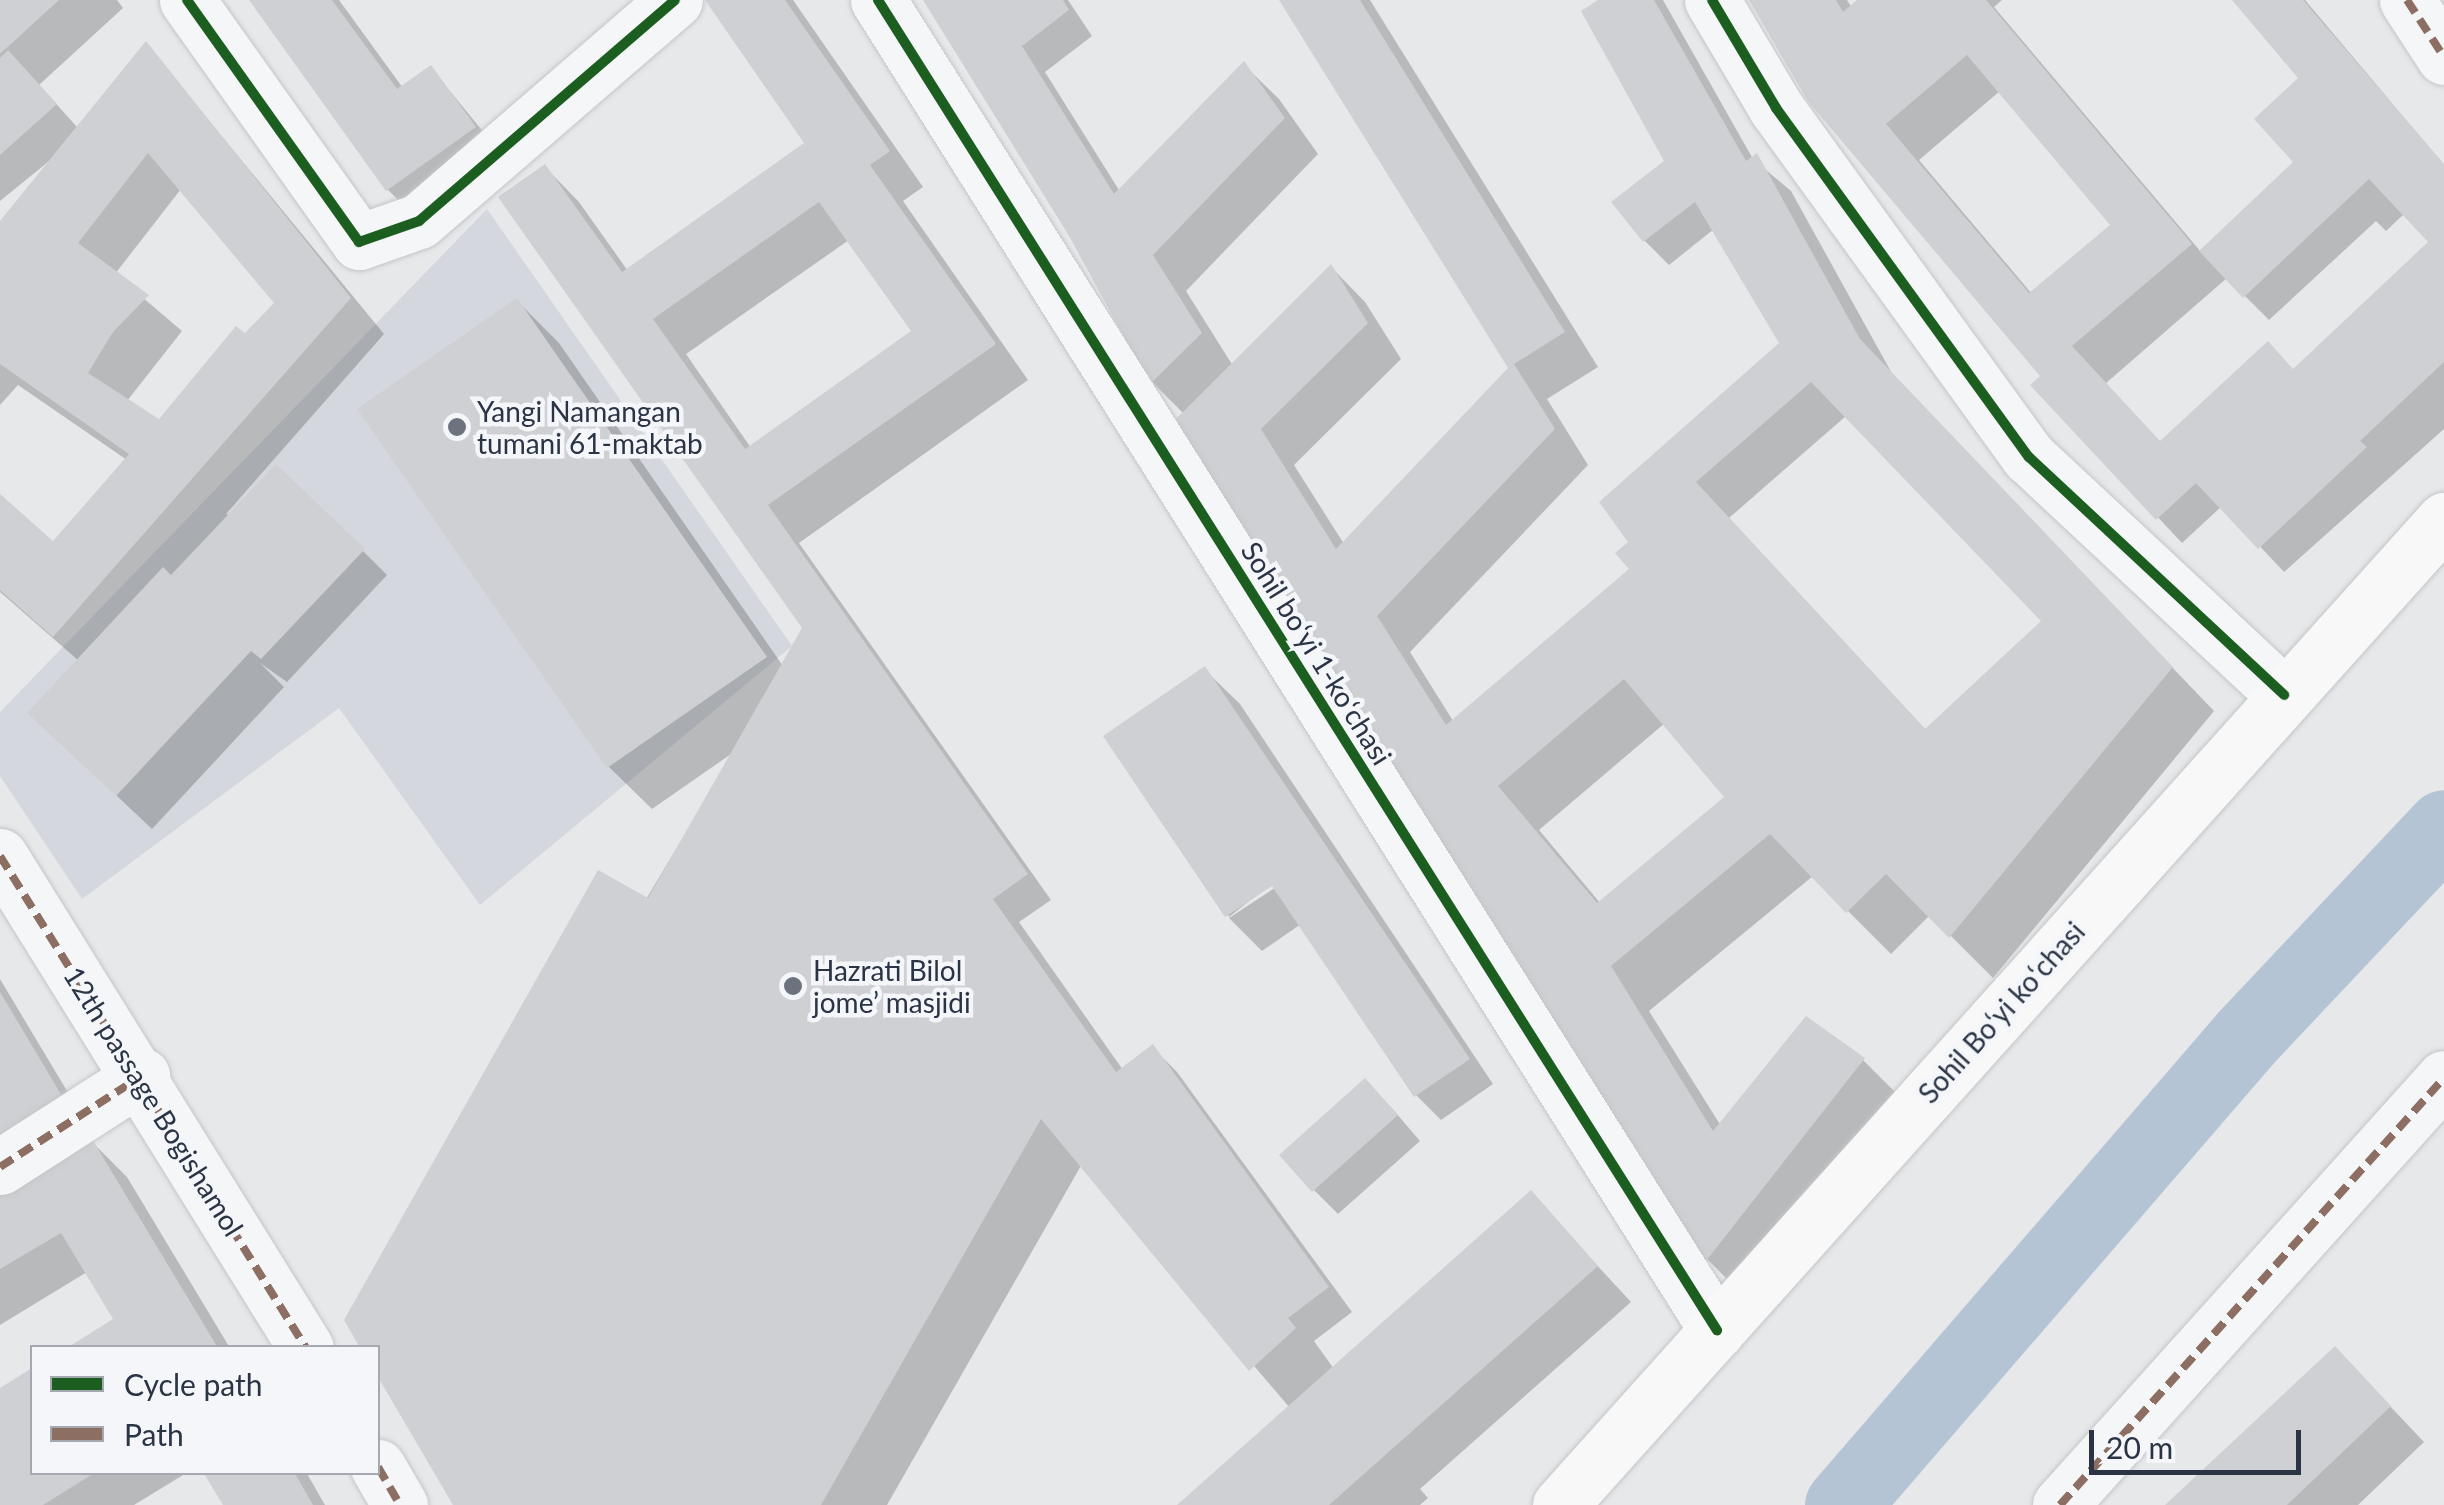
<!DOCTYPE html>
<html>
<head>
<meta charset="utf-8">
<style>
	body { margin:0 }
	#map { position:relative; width:2444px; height:1505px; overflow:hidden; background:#e6e8ea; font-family:Lato,sans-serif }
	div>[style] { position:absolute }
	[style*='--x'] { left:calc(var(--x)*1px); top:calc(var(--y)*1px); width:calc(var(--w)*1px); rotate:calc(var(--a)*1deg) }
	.built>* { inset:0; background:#d4d7dd }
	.shadow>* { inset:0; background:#0003 }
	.canal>* { height:75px; margin:-37.5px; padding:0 37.5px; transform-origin:37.5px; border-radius:37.5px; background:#b4c4d5 }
	.building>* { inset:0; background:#ced0d3 }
	.roads { filter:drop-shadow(0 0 2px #c4c6c8) drop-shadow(0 0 2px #c4c6c8) }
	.minor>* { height:55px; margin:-27.5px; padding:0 27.5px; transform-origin:27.5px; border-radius:27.5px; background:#f5f6f7 }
	.major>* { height:55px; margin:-27.5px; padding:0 27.5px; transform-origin:27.5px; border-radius:27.5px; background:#f8f8f8 }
	.quiet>* { height:8px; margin-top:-4px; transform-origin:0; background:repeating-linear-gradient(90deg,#8d6e63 0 15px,transparent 0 23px) }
	.cycleway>* { height:10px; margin:-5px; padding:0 5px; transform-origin:5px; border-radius:5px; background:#1b5e20 }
	.dots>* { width:28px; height:28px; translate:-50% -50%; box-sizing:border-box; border:5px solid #f4f6f9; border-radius:50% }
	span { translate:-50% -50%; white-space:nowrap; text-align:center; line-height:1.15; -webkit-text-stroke:9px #f4f6f9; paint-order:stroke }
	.poi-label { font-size:28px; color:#2b3445 }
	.left { translate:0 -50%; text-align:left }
	.street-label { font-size:28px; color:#2b3445 }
	.legend { position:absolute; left:30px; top:1345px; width:350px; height:130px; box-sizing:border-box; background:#f4f6f9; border:2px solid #a4a8b1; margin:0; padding:12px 18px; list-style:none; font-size:30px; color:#2b3445 }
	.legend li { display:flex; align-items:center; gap:20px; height:50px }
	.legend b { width:50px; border:2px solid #a4a8b1 }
	.scale { position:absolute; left:2089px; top:1430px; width:212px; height:45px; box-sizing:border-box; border:5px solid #2b3445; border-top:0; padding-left:12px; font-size:30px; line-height:35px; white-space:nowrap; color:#2b3445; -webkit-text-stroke:8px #f4f6f9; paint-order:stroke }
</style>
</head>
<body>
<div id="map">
	<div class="built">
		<i style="clip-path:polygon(487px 209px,792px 646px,480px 905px,339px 708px,82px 899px,0 776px,0 712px)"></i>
	</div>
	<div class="shadow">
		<i style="clip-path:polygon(evenodd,0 0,117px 0,123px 8px,39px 85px,78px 128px,146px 44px,384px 334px,226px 514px,363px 551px,387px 575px,287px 682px,260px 663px,284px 687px,152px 829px,65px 747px,79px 661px,0 592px,0 497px,53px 544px,127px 460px,18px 385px,0 405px,0 225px,59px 153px,0 201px,0 0,181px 189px,277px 303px,160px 422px,127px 401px,182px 331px,115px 274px,181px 189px)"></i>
		<i style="clip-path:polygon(252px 0,339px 0,403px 88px,431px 68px,508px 162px,423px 224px,388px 190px)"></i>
		<i style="clip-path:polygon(evenodd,708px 0,793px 0,923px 187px,903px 201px,1028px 380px,799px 543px,1051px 900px,1019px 922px,1123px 1070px,1153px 1048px,1177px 1072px,1352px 1312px,1314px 1341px,1334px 1369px,1531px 1194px,1631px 1302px,1420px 1489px,1428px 1498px,1420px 1505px,1181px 1505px,1290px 1408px,1082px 1164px,887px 1505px,456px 1505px,378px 1372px,378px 1348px,734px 752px,652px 809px,609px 767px,517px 301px,559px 343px,783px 666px,810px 640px,545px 167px,579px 202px,628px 271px,808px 144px,708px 0,849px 240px,914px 332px,751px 448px,686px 354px,849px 240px)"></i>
		<i style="clip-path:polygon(evenodd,926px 0,1068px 0,1092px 36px,1045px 72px,1119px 190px,1244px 65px,1279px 99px,1318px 154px,1186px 291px,1233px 366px,1331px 267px,1365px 302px,1401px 359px,1294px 465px,1344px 544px,1511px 368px,1282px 0,1370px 0,1598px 367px,1547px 399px,1588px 465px,1410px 652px,1455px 724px,1632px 570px,1632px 542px,1782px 344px,1714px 229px,1669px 265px,1644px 240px,1667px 162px,1602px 0,1663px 0,1753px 159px,1791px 191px,1894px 377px,2214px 711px,1993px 978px,1930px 915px,1891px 954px,1813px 876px,1649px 1011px,1721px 1126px,1863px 1060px,1898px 1095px,1742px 1294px,1708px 1260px,1184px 414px,1152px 382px,1071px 235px,926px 0,1846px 416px,2044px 621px,1926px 730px,1729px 518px,1846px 416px,926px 0,1665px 723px,1727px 797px,1601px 904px,1539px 830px,1665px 723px)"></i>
		<i style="clip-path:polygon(evenodd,1752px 0,1847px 0,1852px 8px,1860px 0,2002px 0,1994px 7px,2201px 252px,2297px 162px,2302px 78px,2236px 0,2305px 0,2444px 165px,2444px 429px,2284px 572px,2222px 506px,2182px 543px,2034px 385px,2044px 376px,1752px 0,2000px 91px,2114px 225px,2032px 294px,1919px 160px,2000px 91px,1752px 0,2404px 214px,2431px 243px,2294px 371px,2161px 444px,2105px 384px,2227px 278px,2269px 320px,2376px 221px,2386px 231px,2404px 214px)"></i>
		<i style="clip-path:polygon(1205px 670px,1240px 704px,1493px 1084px,1441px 1120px,1416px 1095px,1301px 924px,1262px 951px,1229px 918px,1276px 887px,1272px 883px,1229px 917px,1106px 737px)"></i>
		<i style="clip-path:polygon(0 979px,94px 1136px,89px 1139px,127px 1177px,230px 1348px,72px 1348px,117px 1320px,87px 1272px,0 1325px,0 1198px,12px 1190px,0 1178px)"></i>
		<i style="clip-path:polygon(1390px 1106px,1420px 1141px,1338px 1214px,1314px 1190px)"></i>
		<i style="clip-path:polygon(32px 1371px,32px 1472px,188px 1472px,134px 1505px,0 1505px,0 1391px)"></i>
		<i style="clip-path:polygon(2369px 1384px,2424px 1442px,2358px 1505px,2169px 1505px)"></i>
		<i style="clip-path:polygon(206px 1472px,306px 1472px,325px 1505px,226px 1505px)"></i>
	</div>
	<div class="canal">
		<i style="--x:1842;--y:1505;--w:620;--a:-49.19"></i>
		<i style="--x:2247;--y:1036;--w:287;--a:-46.7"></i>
	</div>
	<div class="building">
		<i style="clip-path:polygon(0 0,59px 0,0 54px)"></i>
		<i style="clip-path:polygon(249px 0,332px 0,397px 89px,431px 65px,476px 127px,386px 191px)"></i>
		<i style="clip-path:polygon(evenodd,705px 0,785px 0,890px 151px,870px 165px,996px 344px,768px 505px,1028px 874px,993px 899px,1116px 1072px,1153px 1044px,1329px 1287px,1288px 1318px,1296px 1328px,1249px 1371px,1041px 1119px,821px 1505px,453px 1505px,378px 1377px,378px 1348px,360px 1348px,344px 1320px,598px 870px,648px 898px,802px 628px,498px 197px,545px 164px,622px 272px,804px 143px,705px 0,819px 202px,911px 331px,745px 449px,653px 319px,819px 202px)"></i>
		<i style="clip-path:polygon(923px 0,1063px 0,1069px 10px,1022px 46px,1114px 194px,1244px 61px,1285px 118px,1153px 255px,1202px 333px,1150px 384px,1069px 236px)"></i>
		<i style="clip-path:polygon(evenodd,1279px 0,1360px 0,1565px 332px,1514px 364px,1555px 429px,1377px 616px,1446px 725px,1629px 569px,1615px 553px,1628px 542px,1599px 502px,1779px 343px,1695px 202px,1643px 242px,1611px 202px,1664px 161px,1581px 11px,1598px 0,1654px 0,1746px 161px,1757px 153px,1860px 339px,2173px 667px,1949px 938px,1886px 874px,1846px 913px,1770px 834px,1611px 966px,1713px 1131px,1806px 1016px,1865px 1058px,1706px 1261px,1172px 423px,1331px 264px,1368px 323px,1261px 429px,1336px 549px,1508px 368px,1279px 0,1811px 382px,2041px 621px,1925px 729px,1696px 482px,1811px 382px,1279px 0,1624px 679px,1724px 797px,1597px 903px,1498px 786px,1624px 679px)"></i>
		<i style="clip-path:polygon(evenodd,1749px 0,1836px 0,1843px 12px,1857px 0,1986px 0,2192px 244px,2072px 346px,2160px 441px,2268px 341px,2293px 369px,2428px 242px,2369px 179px,2243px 298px,2199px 251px,2293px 162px,2254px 119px,2298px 78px,2232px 0,2303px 0,2444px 164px,2444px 362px,2360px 441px,2367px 447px,2258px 549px,2196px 483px,2156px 520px,2030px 385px,2040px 376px,1808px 101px,1749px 0,1967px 55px,2110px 225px,2029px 293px,1886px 124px,1967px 55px)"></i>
		<i style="clip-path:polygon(evenodd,146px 41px,351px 298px,53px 637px,0 590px,0 494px,53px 541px,129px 454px,0 364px,0 221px,146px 41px,148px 153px,274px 303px,245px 333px,236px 326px,159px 419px,88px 373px,113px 332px,149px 295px,78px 243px,148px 153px)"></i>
		<i style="clip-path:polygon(8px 50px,57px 104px,0 155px,0 58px)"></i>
		<i style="clip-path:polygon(517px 298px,767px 657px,607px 768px,357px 409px)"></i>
		<i style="clip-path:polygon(276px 464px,365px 549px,261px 659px,251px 651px,116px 796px,27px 713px,163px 567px,171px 575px)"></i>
		<i style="clip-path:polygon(1205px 666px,1470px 1059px,1414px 1097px,1272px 886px,1225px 917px,1103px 736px)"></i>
		<i style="clip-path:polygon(0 992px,71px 1111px,0 1154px)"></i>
		<i style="clip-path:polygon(1365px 1078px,1398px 1115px,1312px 1192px,1279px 1155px)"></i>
		<i style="clip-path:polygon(92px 1139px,218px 1348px,67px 1348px,113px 1319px,61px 1233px,0 1269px,0 1195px)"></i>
		<i style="clip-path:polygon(1531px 1190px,1598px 1266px,1329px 1505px,1177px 1505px)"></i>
		<i style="clip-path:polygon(2335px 1346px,2391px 1406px,2287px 1505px,2165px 1505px)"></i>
		<i style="clip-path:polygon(32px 1368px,32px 1472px,96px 1472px,43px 1505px,0 1505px,0 1388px)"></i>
		<i style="clip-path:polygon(203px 1472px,294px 1472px,313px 1505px,223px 1505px)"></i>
	</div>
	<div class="roads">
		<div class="minor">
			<i style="--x:187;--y:0;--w:297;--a:54.6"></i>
			<i style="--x:359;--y:242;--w:64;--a:-19.3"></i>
			<i style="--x:419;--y:221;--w:338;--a:-40.8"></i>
			<i style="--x:878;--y:0;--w:1573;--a:57.76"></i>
			<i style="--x:1712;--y:0;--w:126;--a:59.3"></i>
			<i style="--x:1776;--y:108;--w:431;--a:54.1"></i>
			<i style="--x:2029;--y:457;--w:349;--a:43"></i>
			<i style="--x:2407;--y:0;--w:68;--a:57"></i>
			<i style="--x:0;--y:856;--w:579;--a:58.12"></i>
			<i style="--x:0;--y:1167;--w:169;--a:-32.7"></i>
			<i style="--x:378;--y:1467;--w:44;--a:59.9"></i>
			<i style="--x:2060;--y:1505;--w:574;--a:-48.04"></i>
		</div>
		<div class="major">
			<i style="--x:1560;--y:1505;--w:1324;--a:-48.09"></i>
		</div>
	</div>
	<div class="quiet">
		<i style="--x:2407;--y:0;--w:68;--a:57"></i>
		<i style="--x:0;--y:856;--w:579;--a:58.12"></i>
		<i style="--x:0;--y:1167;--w:169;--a:-32.7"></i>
		<i style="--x:378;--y:1467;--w:44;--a:59.9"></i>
		<i style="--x:2060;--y:1505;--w:574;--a:-48.04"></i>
	</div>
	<div class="cycleway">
		<i style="--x:187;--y:0;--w:297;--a:54.6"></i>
		<i style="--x:359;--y:242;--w:64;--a:-19.3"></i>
		<i style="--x:419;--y:221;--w:338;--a:-40.8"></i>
		<i style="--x:878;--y:0;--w:1573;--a:57.76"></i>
		<i style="--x:1712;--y:0;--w:126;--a:59.3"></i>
		<i style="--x:1776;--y:108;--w:431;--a:54.1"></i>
		<i style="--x:2029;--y:457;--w:349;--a:43"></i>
	</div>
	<div class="dots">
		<i style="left:457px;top:427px;background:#6c737f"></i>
		<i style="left:793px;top:986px;background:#6c737f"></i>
	</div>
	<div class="poi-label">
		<span class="left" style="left:477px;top:427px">Yangi Namangan<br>tumani 61-maktab</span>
		<span class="left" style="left:813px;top:986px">Hazrati Bilol<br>jome’ masjidi</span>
	</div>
	<div class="street-label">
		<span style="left:1317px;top:653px;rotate:58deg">Sohil boʻyi 1-koʻchasi</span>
		<span style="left:2001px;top:1012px;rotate:-48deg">Sohil Boʻyi koʻchasi</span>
		<span style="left:154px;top:1101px;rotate:58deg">12th passage Bogishamol</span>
	</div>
	<ul class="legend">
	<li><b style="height:12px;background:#1b5e20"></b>Cycle path</li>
	<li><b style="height:12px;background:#8d6e63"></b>Path</li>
	</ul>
	<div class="scale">20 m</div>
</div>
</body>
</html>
